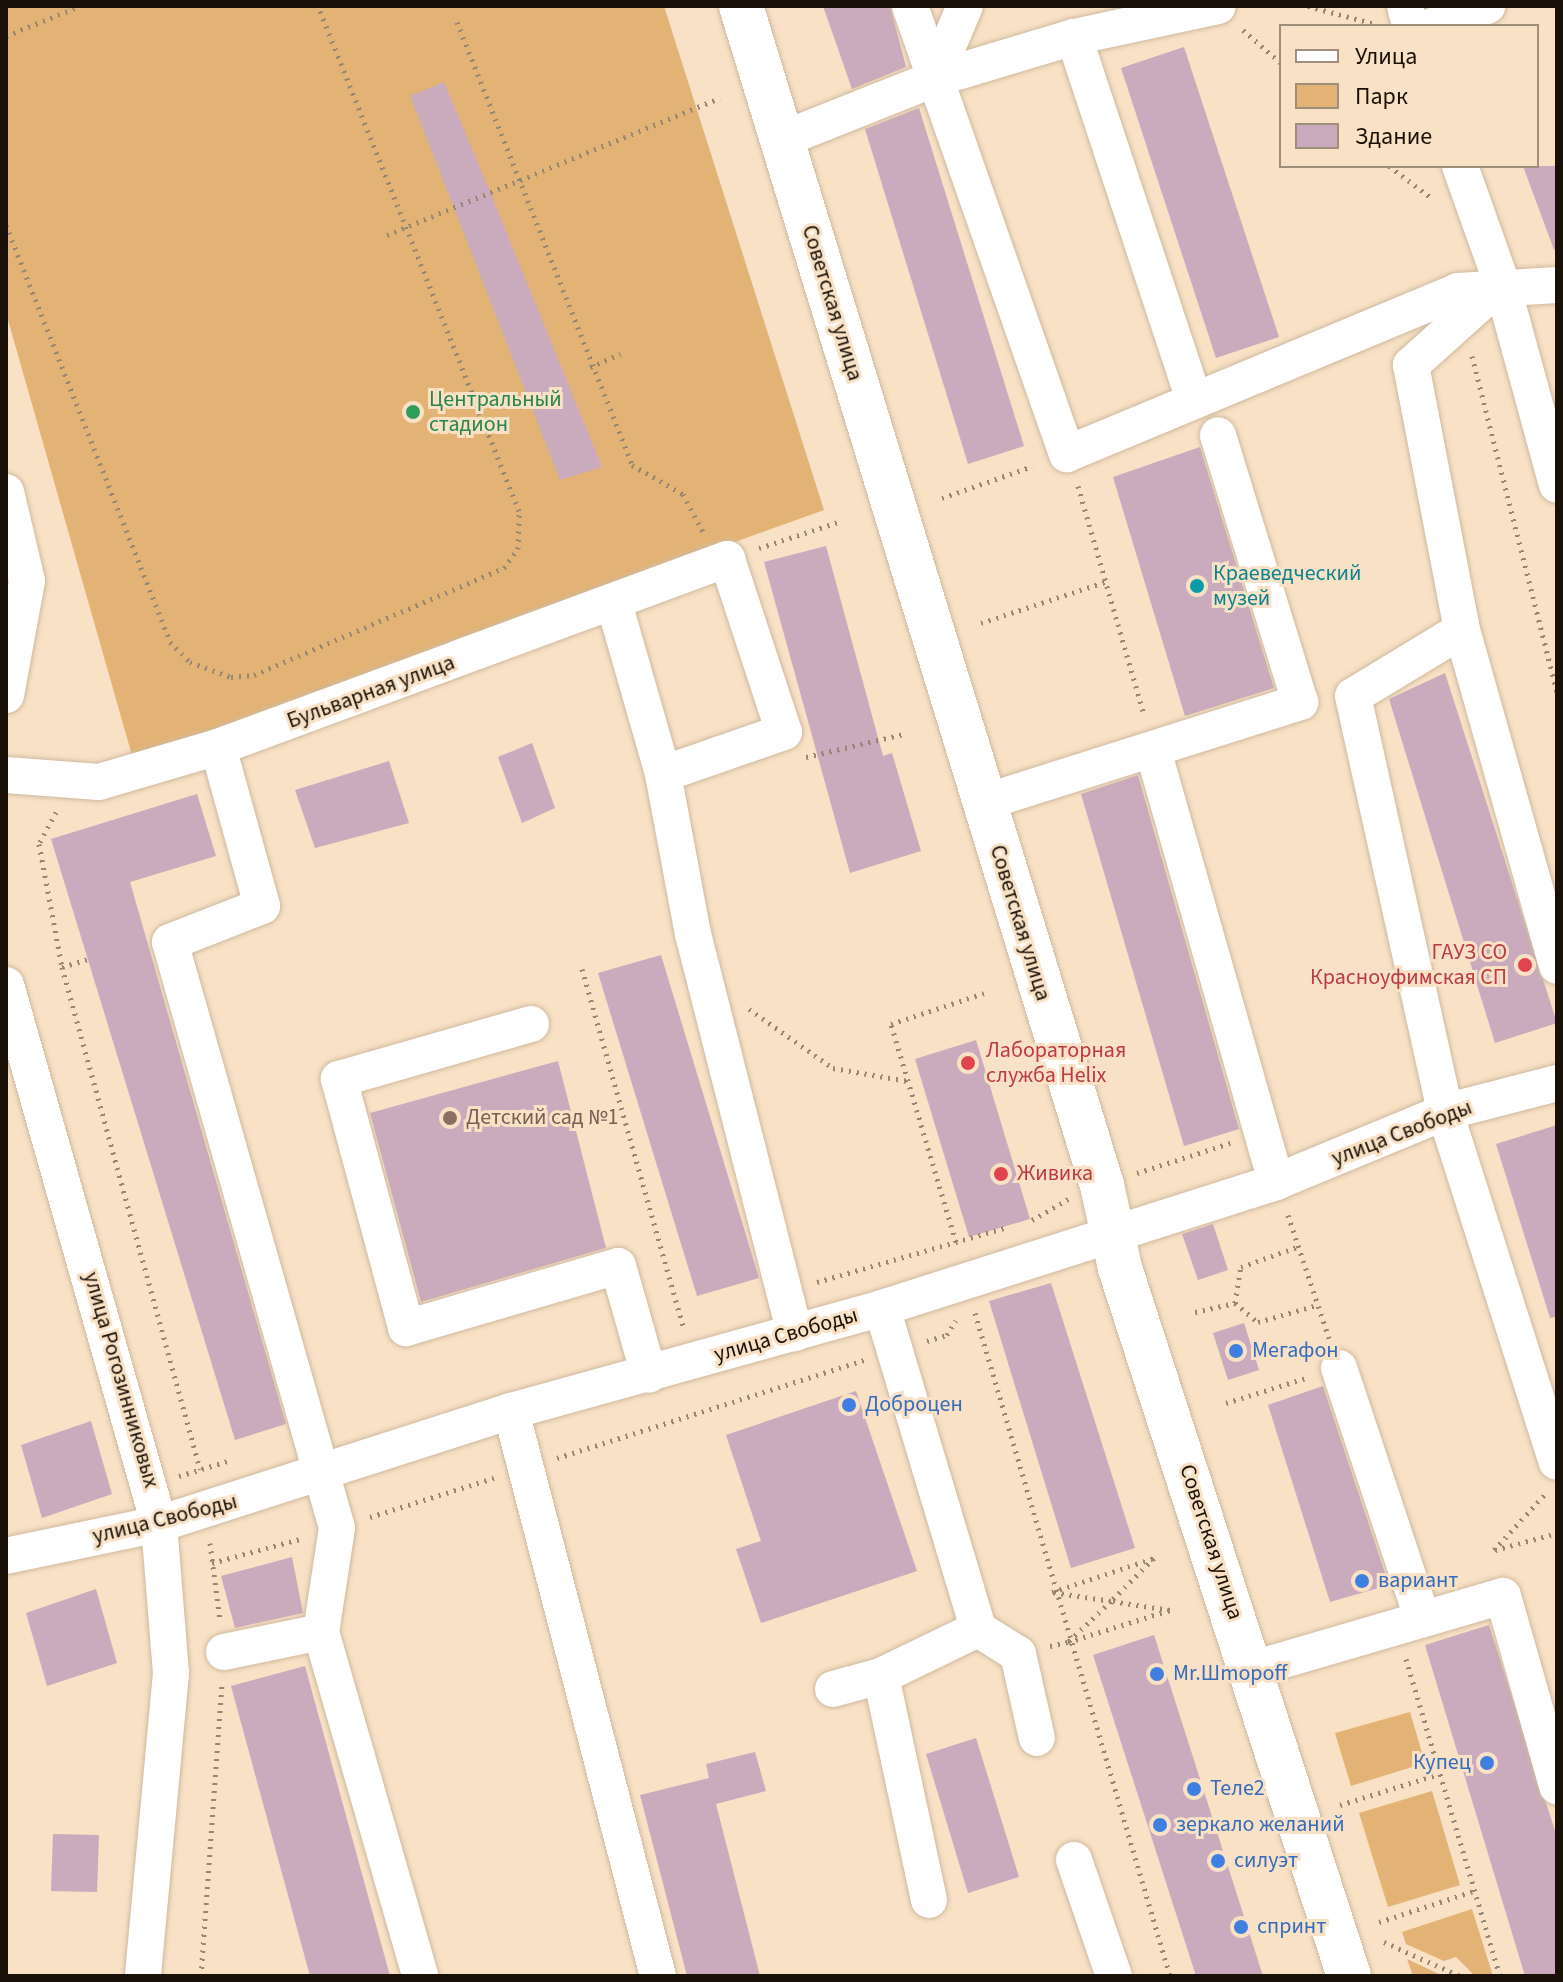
<!DOCTYPE html>
<html>
<head>
<meta charset="utf-8">
<style>
	body { margin:0 }
	#map { position:relative; width:1563px; height:1982px; overflow:hidden; background:#f8e1c5; font-family:"Source Sans 3",sans-serif }
	div>[style] { position:absolute }
	[style*='--x'] { left:calc(var(--x)*1px); top:calc(var(--y)*1px); width:calc(var(--w)*1px); rotate:calc(var(--a)*1deg) }
	.green>* { inset:0; background:#e3b375 }
	.building>* { inset:0; background:#caaabd }
	.path>* { height:5px; margin-top:-2.5px; transform-origin:0; background:repeating-linear-gradient(90deg,#978672 0 2px,transparent 0 8px) }
	.roads { filter:drop-shadow(0 0 2px #cfb99e) drop-shadow(0 0 2px #cfb99e) }
	.minor>* { height:36px; margin:-18px; padding:0 18px; transform-origin:18px; border-radius:18px; background:#fff }
	.major>* { height:44px; margin:-22px; padding:0 22px; transform-origin:22px; border-radius:22px; background:#fff }
	.dots>* { width:22px; height:22px; translate:-50% -50%; box-sizing:border-box; border:4px solid #f8e1c5; border-radius:50% }
	span { translate:-50% -50%; white-space:nowrap; text-align:center; line-height:1.15; -webkit-text-stroke:6px #f8e1c5; paint-order:stroke }
	.street-label { font-size:22px; color:#191108 }
	.leisure-label { font-size:22px; color:#27864d }
	.left { translate:0 -50%; text-align:left }
	.culture-label { font-size:22px; color:#0d838f }
	.health-label { font-size:22px; color:#be3a42 }
	.right { translate:-100% -50%; text-align:right }
	.education-label { font-size:22px; color:#785e54 }
	.shop-label { font-size:22px; color:#366cbe }
	.frame { position:absolute; inset:0; border:8px solid #191108; pointer-events:none }
	.legend { position:absolute; left:1279px; top:24px; width:260px; height:144px; box-sizing:border-box; background:#f8e1c5; border:2px solid #9f8e79; margin:0; padding:10px 14px; list-style:none; font-size:24px; color:#191108 }
	.legend li { display:flex; align-items:center; gap:16px; height:40px }
	.legend b { width:40px; border:2px solid #9f8e79 }
</style>
</head>
<body>
<div id="map">
	<div class="green">
		<i style="clip-path:polygon(6px 6px,664px 6px,824px 510px,133px 759px,6px 313px)"></i>
		<i style="clip-path:polygon(1410px 1712px,1425px 1763px,1351px 1786px,1335px 1733px)"></i>
		<i style="clip-path:polygon(1432px 1791px,1460px 1885px,1388px 1907px,1359px 1813px)"></i>
		<i style="clip-path:polygon(1472px 1909px,1493px 1976px,1475px 1976px,1456px 1957px,1444px 1961px,1406px 1944px,1402px 1932px)"></i>
		<i style="clip-path:polygon(1407px 1959px,1439px 1974px,1440px 1976px,1413px 1976px)"></i>
	</div>
	<div class="building">
		<i style="clip-path:polygon(823px 6px,890px 6px,906px 67px,852px 89px)"></i>
		<i style="clip-path:polygon(1184px 47px,1279px 337px,1216px 358px,1121px 68px)"></i>
		<i style="clip-path:polygon(444px 82px,485px 180px,602px 467px,560px 480px,410px 96px)"></i>
		<i style="clip-path:polygon(919px 108px,1024px 446px,968px 464px,865px 129px)"></i>
		<i style="clip-path:polygon(1523px 166px,1557px 166px,1557px 249px,1554px 250px)"></i>
		<i style="clip-path:polygon(1200px 447px,1274px 688px,1185px 716px,1113px 477px)"></i>
		<i style="clip-path:polygon(826px 546px,883px 756px,892px 753px,921px 851px,850px 873px,764px 562px)"></i>
		<i style="clip-path:polygon(1445px 673px,1557px 1023px,1495px 1043px,1389px 699px)"></i>
		<i style="clip-path:polygon(532px 743px,555px 808px,522px 823px,498px 757px)"></i>
		<i style="clip-path:polygon(389px 761px,409px 823px,315px 848px,295px 790px)"></i>
		<i style="clip-path:polygon(1138px 775px,1239px 1129px,1184px 1146px,1081px 794px)"></i>
		<i style="clip-path:polygon(197px 794px,216px 856px,130px 882px,286px 1424px,235px 1440px,51px 839px)"></i>
		<i style="clip-path:polygon(661px 955px,759px 1278px,697px 1296px,598px 973px)"></i>
		<i style="clip-path:polygon(976px 1040px,1030px 1219px,969px 1237px,915px 1059px)"></i>
		<i style="clip-path:polygon(558px 1061px,606px 1248px,421px 1302px,370px 1113px)"></i>
		<i style="clip-path:polygon(1557px 1125px,1557px 1317px,1550px 1318px,1496px 1144px)"></i>
		<i style="clip-path:polygon(1213px 1224px,1228px 1270px,1198px 1280px,1182px 1234px)"></i>
		<i style="clip-path:polygon(1051px 1283px,1135px 1548px,1071px 1568px,989px 1301px)"></i>
		<i style="clip-path:polygon(1244px 1323px,1259px 1370px,1228px 1380px,1213px 1333px)"></i>
		<i style="clip-path:polygon(1323px 1386px,1389px 1585px,1330px 1602px,1268px 1405px)"></i>
		<i style="clip-path:polygon(856px 1391px,917px 1571px,761px 1623px,736px 1549px,761px 1541px,726px 1435px)"></i>
		<i style="clip-path:polygon(91px 1421px,112px 1494px,42px 1518px,21px 1445px)"></i>
		<i style="clip-path:polygon(292px 1557px,303px 1613px,235px 1628px,221px 1576px)"></i>
		<i style="clip-path:polygon(96px 1589px,117px 1663px,47px 1686px,26px 1613px)"></i>
		<i style="clip-path:polygon(1489px 1625px,1557px 1837px,1557px 1976px,1525px 1976px,1425px 1645px)"></i>
		<i style="clip-path:polygon(1154px 1635px,1263px 1976px,1196px 1976px,1093px 1655px)"></i>
		<i style="clip-path:polygon(305px 1666px,390px 1976px,310px 1976px,231px 1686px)"></i>
		<i style="clip-path:polygon(976px 1738px,1019px 1877px,968px 1893px,926px 1754px)"></i>
		<i style="clip-path:polygon(755px 1752px,766px 1791px,716px 1804px,760px 1976px,687px 1976px,640px 1795px,709px 1778px,706px 1764px)"></i>
		<i style="clip-path:polygon(53px 1834px,99px 1835px,97px 1892px,51px 1891px)"></i>
	</div>
	<div class="path">
		<i style="--x:1308;--y:6;--w:69;--a:15"></i>
		<i style="--x:457;--y:22;--w:476;--a:68.4"></i>
		<i style="--x:632;--y:465;--w:59;--a:29.6"></i>
		<i style="--x:683;--y:494;--w:43;--a:62.2"></i>
		<i style="--x:1243;--y:30;--w:50;--a:41"></i>
		<i style="--x:6;--y:36;--w:80;--a:-22.1"></i>
		<i style="--x:1389;--y:166;--w:55;--a:36.9"></i>
		<i style="--x:6;--y:225;--w:448;--a:68.5"></i>
		<i style="--x:170;--y:642;--w:28;--a:45"></i>
		<i style="--x:190;--y:662;--w:44;--a:20.1"></i>
		<i style="--x:231;--y:677;--w:23;--a:-5"></i>
		<i style="--x:254;--y:675;--w:272;--a:-23.2"></i>
		<i style="--x:504;--y:568;--w:24;--a:-54"></i>
		<i style="--x:518;--y:549;--w:38;--a:-88"></i>
		<i style="--x:519;--y:511;--w:544;--a:-111.7"></i>
		<i style="--x:387;--y:235;--w:360;--a:-22.4"></i>
		<i style="--x:1472;--y:356;--w:348;--a:75.8"></i>
		<i style="--x:590;--y:367;--w:33;--a:-23"></i>
		<i style="--x:1078;--y:486;--w:238;--a:73.9"></i>
		<i style="--x:942;--y:498;--w:96;--a:-19.4"></i>
		<i style="--x:759;--y:548;--w:83;--a:-18.2"></i>
		<i style="--x:981;--y:623;--w:133;--a:-18.4"></i>
		<i style="--x:806;--y:757;--w:101;--a:-13.2"></i>
		<i style="--x:56;--y:812;--w:36;--a:118"></i>
		<i style="--x:39;--y:844;--w:125;--a:79.4"></i>
		<i style="--x:62;--y:967;--w:521;--a:74.63"></i>
		<i style="--x:62;--y:967;--w:27;--a:-17"></i>
		<i style="--x:582;--y:969;--w:374;--a:74.2"></i>
		<i style="--x:749;--y:1009;--w:103;--a:35.1"></i>
		<i style="--x:833;--y:1068;--w:76;--a:9.8"></i>
		<i style="--x:1137;--y:1173;--w:98;--a:-17.9"></i>
		<i style="--x:1288;--y:1215;--w:130;--a:71.6"></i>
		<i style="--x:1032;--y:1220;--w:42;--a:-30.3"></i>
		<i style="--x:956;--y:1242;--w:227;--a:-106.6"></i>
		<i style="--x:891;--y:1024;--w:98;--a:-18.4"></i>
		<i style="--x:817;--y:1282;--w:198;--a:-16.1"></i>
		<i style="--x:1235;--y:1303;--w:30;--a:40"></i>
		<i style="--x:1258;--y:1322;--w:61;--a:-16.1"></i>
		<i style="--x:1195;--y:1312;--w:41;--a:-12.7"></i>
		<i style="--x:1235;--y:1303;--w:36;--a:-81"></i>
		<i style="--x:1241;--y:1267;--w:63;--a:-19.6"></i>
		<i style="--x:975;--y:1313;--w:691;--a:73.61"></i>
		<i style="--x:927;--y:1341;--w:21;--a:-17"></i>
		<i style="--x:947;--y:1335;--w:17;--a:-59"></i>
		<i style="--x:1226;--y:1403;--w:84;--a:-17.4"></i>
		<i style="--x:557;--y:1458;--w:322;--a:-17.7"></i>
		<i style="--x:179;--y:1476;--w:54;--a:-17.1"></i>
		<i style="--x:370;--y:1517;--w:130;--a:-17.5"></i>
		<i style="--x:210;--y:1543;--w:78;--a:82.6"></i>
		<i style="--x:1494;--y:1550;--w:77;--a:-47.6"></i>
		<i style="--x:1495;--y:1550;--w:64;--a:-15.3"></i>
		<i style="--x:212;--y:1563;--w:91;--a:-15.3"></i>
		<i style="--x:1111;--y:1601;--w:60;--a:-171.3"></i>
		<i style="--x:1052;--y:1592;--w:108;--a:-18.4"></i>
		<i style="--x:1154;--y:1558;--w:61;--a:135"></i>
		<i style="--x:1111;--y:1601;--w:59;--a:136.4"></i>
		<i style="--x:1068;--y:1642;--w:107;--a:-17.4"></i>
		<i style="--x:1170;--y:1610;--w:60;--a:-171.3"></i>
		<i style="--x:1050;--y:1646;--w:18;--a:-13"></i>
		<i style="--x:1406;--y:1659;--w:331;--a:73.5"></i>
		<i style="--x:1340;--y:1805;--w:104;--a:-17.4"></i>
		<i style="--x:1379;--y:1922;--w:100;--a:-18.1"></i>
		<i style="--x:1384;--y:1942;--w:83;--a:24.1"></i>
		<i style="--x:201;--y:1976;--w:291;--a:-85.9"></i>
	</div>
	<div class="roads">
		<div class="minor">
			<i style="--x:910;--y:6;--w:475;--a:70.7"></i>
			<i style="--x:1067;--y:454;--w:424;--a:-22.6"></i>
			<i style="--x:1458;--y:291;--w:99;--a:-3.5"></i>
			<i style="--x:1405;--y:6;--w:21;--a:76"></i>
			<i style="--x:1433;--y:26;--w:58;--a:-20.3"></i>
			<i style="--x:1074;--y:37;--w:381;--a:71.7"></i>
			<i style="--x:934;--y:79;--w:79;--a:-67"></i>
			<i style="--x:783;--y:139;--w:162;--a:-21.7"></i>
			<i style="--x:934;--y:79;--w:146;--a:-16.7"></i>
			<i style="--x:1074;--y:37;--w:147;--a:-12.1"></i>
			<i style="--x:1460;--y:166;--w:125;--a:70.4"></i>
			<i style="--x:1502;--y:284;--w:208;--a:74.7"></i>
			<i style="--x:1500;--y:285;--w:120;--a:138"></i>
			<i style="--x:1411;--y:365;--w:270;--a:79.1"></i>
			<i style="--x:1462;--y:630;--w:349;--a:74.2"></i>
			<i style="--x:6;--y:492;--w:91;--a:76.7"></i>
			<i style="--x:27;--y:581;--w:116;--a:100.4"></i>
			<i style="--x:614;--y:603;--w:178;--a:74"></i>
			<i style="--x:663;--y:774;--w:163;--a:79.4"></i>
			<i style="--x:693;--y:934;--w:412;--a:75.7"></i>
			<i style="--x:1462;--y:630;--w:127;--a:148.8"></i>
			<i style="--x:1353;--y:696;--w:426;--a:77.5"></i>
			<i style="--x:1445;--y:1112;--w:367;--a:72.3"></i>
			<i style="--x:218;--y:747;--w:165;--a:74.5"></i>
			<i style="--x:262;--y:906;--w:99;--a:158.6"></i>
			<i style="--x:170;--y:942;--w:609;--a:74.09"></i>
			<i style="--x:337;--y:1528;--w:105;--a:98.7"></i>
			<i style="--x:321;--y:1632;--w:358;--a:73.9"></i>
			<i style="--x:1153;--y:750;--w:449;--a:74.1"></i>
			<i style="--x:6;--y:775;--w:93;--a:4.3"></i>
			<i style="--x:99;--y:782;--w:124;--a:-16.4"></i>
			<i style="--x:218;--y:747;--w:543;--a:-20.27"></i>
			<i style="--x:727;--y:559;--w:182;--a:71.8"></i>
			<i style="--x:784;--y:732;--w:128;--a:160.9"></i>
			<i style="--x:982;--y:803;--w:334;--a:-17.6"></i>
			<i style="--x:1300;--y:702;--w:279;--a:-107.1"></i>
			<i style="--x:6;--y:985;--w:560;--a:74.15"></i>
			<i style="--x:159;--y:1524;--w:149;--a:85.4"></i>
			<i style="--x:171;--y:1673;--w:304;--a:95.3"></i>
			<i style="--x:531;--y:1024;--w:200;--a:164"></i>
			<i style="--x:339;--y:1079;--w:258;--a:74.9"></i>
			<i style="--x:406;--y:1328;--w:221;--a:-16.3"></i>
			<i style="--x:618;--y:1266;--w:113;--a:74.1"></i>
			<i style="--x:882;--y:1308;--w:335;--a:73.3"></i>
			<i style="--x:978;--y:1629;--w:47;--a:32"></i>
			<i style="--x:1018;--y:1654;--w:86;--a:77.3"></i>
			<i style="--x:1339;--y:1368;--w:263;--a:71.6"></i>
			<i style="--x:511;--y:1411;--w:584;--a:75.42"></i>
			<i style="--x:6;--y:1556;--w:156;--a:-11.8"></i>
			<i style="--x:159;--y:1524;--w:370;--a:-17.8"></i>
			<i style="--x:511;--y:1411;--w:385;--a:-15.5"></i>
			<i style="--x:882;--y:1308;--w:414;--a:-17.7"></i>
			<i style="--x:1276;--y:1182;--w:183;--a:-22.5"></i>
			<i style="--x:1445;--y:1112;--w:116;--a:-14.5"></i>
			<i style="--x:224;--y:1652;--w:99;--a:-11.7"></i>
			<i style="--x:1253;--y:1669;--w:260;--a:-16.3"></i>
			<i style="--x:1503;--y:1596;--w:198;--a:74.1"></i>
			<i style="--x:881;--y:1676;--w:229;--a:77.9"></i>
			<i style="--x:833;--y:1689;--w:50;--a:-15.2"></i>
			<i style="--x:881;--y:1676;--w:108;--a:-25.9"></i>
			<i style="--x:1074;--y:1860;--w:123;--a:71"></i>
		</div>
		<div class="major">
			<i style="--x:741;--y:6;--w:1233;--a:72.98"></i>
			<i style="--x:1102;--y:1185;--w:85;--a:77.8"></i>
			<i style="--x:1120;--y:1268;--w:744;--a:72.08"></i>
		</div>
	</div>
	<div class="dots">
		<i style="left:413px;top:412px;background:#2e9e5b"></i>
		<i style="left:1197px;top:586px;background:#0f9aa8"></i>
		<i style="left:1525px;top:965px;background:#e0444e"></i>
		<i style="left:968px;top:1063px;background:#e0444e"></i>
		<i style="left:450px;top:1118px;background:#8d6e63"></i>
		<i style="left:1001px;top:1174px;background:#e0444e"></i>
		<i style="left:1236px;top:1351px;background:#3f7fe0"></i>
		<i style="left:849px;top:1405px;background:#3f7fe0"></i>
		<i style="left:1362px;top:1581px;background:#3f7fe0"></i>
		<i style="left:1157px;top:1674px;background:#3f7fe0"></i>
		<i style="left:1487px;top:1763px;background:#3f7fe0"></i>
		<i style="left:1194px;top:1789px;background:#3f7fe0"></i>
		<i style="left:1160px;top:1825px;background:#3f7fe0"></i>
		<i style="left:1218px;top:1861px;background:#3f7fe0"></i>
		<i style="left:1241px;top:1927px;background:#3f7fe0"></i>
	</div>
	<div class="street-label">
		<span style="left:832px;top:303px;rotate:73deg">Советская улица</span>
		<span style="left:371px;top:692px;rotate:-20deg">Бульварная улица</span>
		<span style="left:1020px;top:923px;rotate:73deg">Советская улица</span>
		<span style="left:1402px;top:1133px;rotate:-21deg">улица Свободы</span>
		<span style="left:786px;top:1335px;rotate:-16deg">улица Свободы</span>
		<span style="left:121px;top:1380px;rotate:74deg">улица Рогозинниковых</span>
		<span style="left:165px;top:1519px;rotate:-14deg">улица Свободы</span>
		<span style="left:1211px;top:1542px;rotate:72deg">Советская улица</span>
	</div>
	<div class="leisure-label">
		<span class="left" style="left:429px;top:412px">Центральный<br>стадион</span>
	</div>
	<div class="culture-label">
		<span class="left" style="left:1213px;top:586px">Краеведческий<br>музей</span>
	</div>
	<div class="health-label">
		<span class="right" style="left:1507px;top:965px">ГАУЗ СО<br>Красноуфимская СП</span>
		<span class="left" style="left:986px;top:1063px">Лабораторная<br>служба Helix</span>
		<span class="left" style="left:1017px;top:1174px">Живика</span>
	</div>
	<div class="education-label">
		<span class="left" style="left:466px;top:1118px">Детский сад №1</span>
	</div>
	<div class="shop-label">
		<span class="left" style="left:1252px;top:1351px">Мегафон</span>
		<span class="left" style="left:865px;top:1405px">Доброцен</span>
		<span class="left" style="left:1378px;top:1581px">вариант</span>
		<span class="left" style="left:1173px;top:1674px">Mr.Шmopoff</span>
		<span class="right" style="left:1471px;top:1763px">Купец</span>
		<span class="left" style="left:1210px;top:1789px">Теле2</span>
		<span class="left" style="left:1176px;top:1825px">зеркало желаний</span>
		<span class="left" style="left:1234px;top:1861px">силуэт</span>
		<span class="left" style="left:1257px;top:1927px">спринт</span>
	</div>
	<div class="frame"></div>
	<ul class="legend">
	<li><b style="height:10px;background:#fff"></b>Улица</li>
	<li><b style="height:22px;background:#e3b375"></b>Парк</li>
	<li><b style="height:22px;background:#caaabd"></b>Здание</li>
	</ul>
</div>
</body>
</html>
